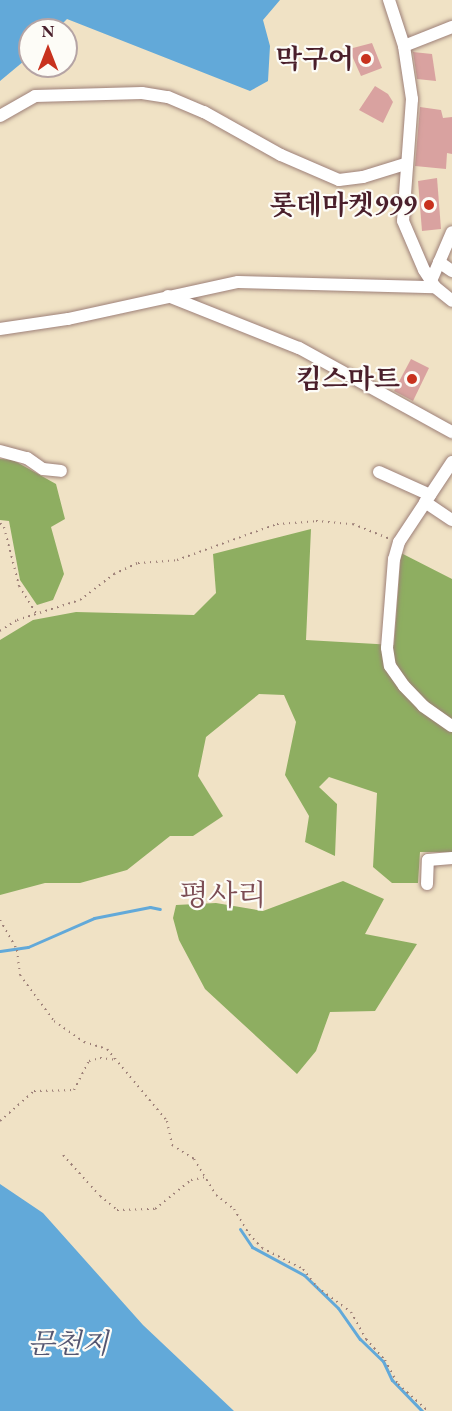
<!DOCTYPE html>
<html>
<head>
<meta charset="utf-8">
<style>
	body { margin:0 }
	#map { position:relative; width:452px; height:1411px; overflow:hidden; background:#f0e2c5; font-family:"EB Garamond","Noto Serif KR",serif }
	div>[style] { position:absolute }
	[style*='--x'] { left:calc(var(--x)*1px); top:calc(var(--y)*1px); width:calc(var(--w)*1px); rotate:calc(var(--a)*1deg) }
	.forest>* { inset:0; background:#8eae61 }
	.water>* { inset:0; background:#62a9d9 }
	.stream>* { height:3px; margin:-1.5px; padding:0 1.5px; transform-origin:1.5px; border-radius:1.5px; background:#62a9d9 }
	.building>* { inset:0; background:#d9a2a0 }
	.path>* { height:2px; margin-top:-1px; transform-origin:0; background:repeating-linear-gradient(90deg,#9d8078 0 1.5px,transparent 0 6px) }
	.roads { filter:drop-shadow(0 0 2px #9d8078) drop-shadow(0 0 2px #9d8078) }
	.minor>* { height:12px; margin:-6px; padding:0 6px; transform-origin:6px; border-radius:6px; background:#fff }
	.dots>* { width:16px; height:16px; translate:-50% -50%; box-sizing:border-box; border:3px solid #fdfcf7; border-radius:50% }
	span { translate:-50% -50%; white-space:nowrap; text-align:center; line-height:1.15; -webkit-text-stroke:4.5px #fdfcf7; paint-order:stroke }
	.poi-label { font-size:27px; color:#4a1f2b; font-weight:700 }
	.right { translate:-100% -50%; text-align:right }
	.water-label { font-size:28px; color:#545671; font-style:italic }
	.quarter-label { font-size:30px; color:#7c4d54 }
	.north { position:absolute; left:18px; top:18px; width:60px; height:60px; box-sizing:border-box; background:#fdfcf7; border:2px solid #b5a4a5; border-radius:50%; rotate:0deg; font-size:16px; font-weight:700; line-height:24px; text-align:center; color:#4a1f2b }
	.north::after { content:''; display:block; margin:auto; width:21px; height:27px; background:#c8321e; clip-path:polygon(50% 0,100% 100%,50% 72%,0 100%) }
</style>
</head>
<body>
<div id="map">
	<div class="forest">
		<i style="clip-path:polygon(0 459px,13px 460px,56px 484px,65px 519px,51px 527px,64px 574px,53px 600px,37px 605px,20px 580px,9px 521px,0 520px)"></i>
		<i style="clip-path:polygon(311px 529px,306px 640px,394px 645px,401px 553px,452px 579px,452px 852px,420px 852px,418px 883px,392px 883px,373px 867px,377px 793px,329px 777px,319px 787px,337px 804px,335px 856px,305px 842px,309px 816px,285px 775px,296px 722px,284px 695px,259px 694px,206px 737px,198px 776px,223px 816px,193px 836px,170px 836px,127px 870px,80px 883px,45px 883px,0 895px,0 640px,33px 620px,76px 612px,194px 615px,216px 593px,213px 554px)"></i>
		<i style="clip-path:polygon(343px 881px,384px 899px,365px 934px,417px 944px,375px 1011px,330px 1012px,316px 1051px,297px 1074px,205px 989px,179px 940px,173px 918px,176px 905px,216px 903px,263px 911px)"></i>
	</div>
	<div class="water">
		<i style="clip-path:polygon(0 0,280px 0,263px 20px,270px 46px,268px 81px,250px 91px,67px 19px,56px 30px,30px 30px,30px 56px,0 81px)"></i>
		<i style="clip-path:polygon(0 1184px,43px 1213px,143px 1325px,234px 1411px,0 1411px)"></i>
	</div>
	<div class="stream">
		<i style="--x:0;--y:951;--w:28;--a:-8"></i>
		<i style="--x:28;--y:947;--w:72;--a:-23.7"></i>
		<i style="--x:94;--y:918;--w:57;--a:-11.1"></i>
		<i style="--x:150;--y:907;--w:10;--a:11"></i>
		<i style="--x:240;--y:1229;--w:22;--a:56"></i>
		<i style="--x:252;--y:1247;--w:59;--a:28.3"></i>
		<i style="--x:304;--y:1275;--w:47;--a:44.1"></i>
		<i style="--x:338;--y:1308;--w:38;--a:55"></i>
		<i style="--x:360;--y:1339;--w:32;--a:44"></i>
		<i style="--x:383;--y:1361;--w:21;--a:65"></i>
		<i style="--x:392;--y:1380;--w:43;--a:45.9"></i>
	</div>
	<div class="building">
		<i style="clip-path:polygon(372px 43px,382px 68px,361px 76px,349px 49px)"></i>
		<i style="clip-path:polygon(413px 52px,432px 54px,436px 81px,417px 79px)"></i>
		<i style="clip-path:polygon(375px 86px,388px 94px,393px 102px,383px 123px,359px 110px)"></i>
		<i style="clip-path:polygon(420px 107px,441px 110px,443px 118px,452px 117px,452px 154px,447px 153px,446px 169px,415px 166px)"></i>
		<i style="clip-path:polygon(437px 178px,441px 229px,422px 231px,418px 181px)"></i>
		<i style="clip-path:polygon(411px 359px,429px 368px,413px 401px,394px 391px)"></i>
	</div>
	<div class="path">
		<i style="--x:0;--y:523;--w:6;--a:45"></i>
		<i style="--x:4;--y:527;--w:61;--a:75.7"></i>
		<i style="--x:19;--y:586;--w:32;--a:58"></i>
		<i style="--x:0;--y:631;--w:20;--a:-33"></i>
		<i style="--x:17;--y:620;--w:66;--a:-17.6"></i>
		<i style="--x:80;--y:600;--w:43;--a:-37.4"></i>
		<i style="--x:114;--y:574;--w:26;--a:-25"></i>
		<i style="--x:138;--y:563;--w:39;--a:-4"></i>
		<i style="--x:177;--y:560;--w:106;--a:-19.8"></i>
		<i style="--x:277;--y:524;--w:39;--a:-4"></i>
		<i style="--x:316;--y:521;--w:37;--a:5"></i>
		<i style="--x:353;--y:524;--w:38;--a:22"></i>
		<i style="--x:0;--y:920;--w:34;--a:60"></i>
		<i style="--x:17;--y:950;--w:25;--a:83"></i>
		<i style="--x:20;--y:975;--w:57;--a:53.5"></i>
		<i style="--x:54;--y:1021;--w:37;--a:35"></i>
		<i style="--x:84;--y:1042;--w:24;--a:17"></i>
		<i style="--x:107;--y:1049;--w:94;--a:50.2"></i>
		<i style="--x:167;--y:1121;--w:25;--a:78"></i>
		<i style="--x:172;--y:1145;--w:26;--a:32"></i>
		<i style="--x:194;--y:1159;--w:42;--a:58.6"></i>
		<i style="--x:216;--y:1195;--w:23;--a:38"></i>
		<i style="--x:234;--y:1209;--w:29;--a:59"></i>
		<i style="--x:249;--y:1234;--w:19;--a:47"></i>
		<i style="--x:262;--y:1248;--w:46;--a:27.1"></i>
		<i style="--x:303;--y:1269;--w:23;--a:52"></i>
		<i style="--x:317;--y:1287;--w:42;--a:36.3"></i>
		<i style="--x:351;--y:1312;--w:31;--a:61"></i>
		<i style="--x:366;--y:1339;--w:28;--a:48"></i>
		<i style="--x:385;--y:1360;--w:27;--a:62"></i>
		<i style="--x:398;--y:1384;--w:40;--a:42"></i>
		<i style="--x:0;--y:1121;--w:45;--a:-41.4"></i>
		<i style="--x:34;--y:1091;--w:40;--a:-1.4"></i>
		<i style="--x:74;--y:1090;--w:33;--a:-63"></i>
		<i style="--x:89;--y:1061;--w:11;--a:-15"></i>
		<i style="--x:100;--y:1058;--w:17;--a:7"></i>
		<i style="--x:63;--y:1155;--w:55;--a:47.9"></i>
		<i style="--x:100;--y:1196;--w:22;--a:39"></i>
		<i style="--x:117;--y:1210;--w:38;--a:-2"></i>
		<i style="--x:155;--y:1209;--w:46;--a:-38.9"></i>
		<i style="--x:191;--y:1180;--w:15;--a:-11"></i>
	</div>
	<div class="roads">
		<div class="minor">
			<i style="--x:389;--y:0;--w:48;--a:71.9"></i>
			<i style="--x:404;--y:46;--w:54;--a:81.4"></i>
			<i style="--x:412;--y:99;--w:122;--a:94.2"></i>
			<i style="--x:403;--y:221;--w:53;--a:66.8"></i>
			<i style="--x:424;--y:270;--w:20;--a:57"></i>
			<i style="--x:435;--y:287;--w:22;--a:39"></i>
			<i style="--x:404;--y:46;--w:52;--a:-21.6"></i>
			<i style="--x:0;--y:116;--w:40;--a:-29.7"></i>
			<i style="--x:35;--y:96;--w:107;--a:-1.6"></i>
			<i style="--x:142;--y:93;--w:26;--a:9"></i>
			<i style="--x:168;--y:97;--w:39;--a:23"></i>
			<i style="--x:204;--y:112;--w:88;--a:29.2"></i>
			<i style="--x:281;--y:155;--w:63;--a:23.3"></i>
			<i style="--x:339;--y:180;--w:24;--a:-7"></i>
			<i style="--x:363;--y:177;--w:44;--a:-17.2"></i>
			<i style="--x:439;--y:262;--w:16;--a:35"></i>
			<i style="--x:431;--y:281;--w:53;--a:-66.8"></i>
			<i style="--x:168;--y:296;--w:141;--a:21.7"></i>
			<i style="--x:299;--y:348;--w:175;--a:28.8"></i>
			<i style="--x:0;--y:329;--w:69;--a:-8.4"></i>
			<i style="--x:68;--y:319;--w:174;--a:-12.3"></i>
			<i style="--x:238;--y:282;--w:197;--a:1.5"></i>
			<i style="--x:0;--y:451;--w:28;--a:15"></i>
			<i style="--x:27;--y:458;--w:19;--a:35"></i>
			<i style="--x:43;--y:469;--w:18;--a:6"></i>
			<i style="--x:452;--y:462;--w:96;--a:123.5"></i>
			<i style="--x:399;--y:542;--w:18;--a:106"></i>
			<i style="--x:394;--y:559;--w:89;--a:94.5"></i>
			<i style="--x:387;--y:648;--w:18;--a:81"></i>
			<i style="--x:390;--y:666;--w:24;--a:55"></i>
			<i style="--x:404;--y:686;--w:28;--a:46"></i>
			<i style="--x:423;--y:706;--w:35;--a:35"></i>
			<i style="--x:379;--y:472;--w:56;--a:24.3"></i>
			<i style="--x:425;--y:502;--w:32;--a:34"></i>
			<i style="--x:427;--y:884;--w:24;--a:-88"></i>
			<i style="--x:428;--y:860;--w:24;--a:-5"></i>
		</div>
	</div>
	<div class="dots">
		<i style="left:366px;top:59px;background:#c8321e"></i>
		<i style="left:429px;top:205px;background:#c8321e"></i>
		<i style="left:412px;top:379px;background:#c8321e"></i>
	</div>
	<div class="poi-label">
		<span class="right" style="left:354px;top:59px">막구어</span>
		<span class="right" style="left:417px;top:205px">롯데마켓999</span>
		<span class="right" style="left:400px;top:379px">킴스마트</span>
	</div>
	<div class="water-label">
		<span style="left:68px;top:1343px">문천지</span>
	</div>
	<div class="quarter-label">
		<span style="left:223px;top:895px">평사리</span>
	</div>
	<div class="north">N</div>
</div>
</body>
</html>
